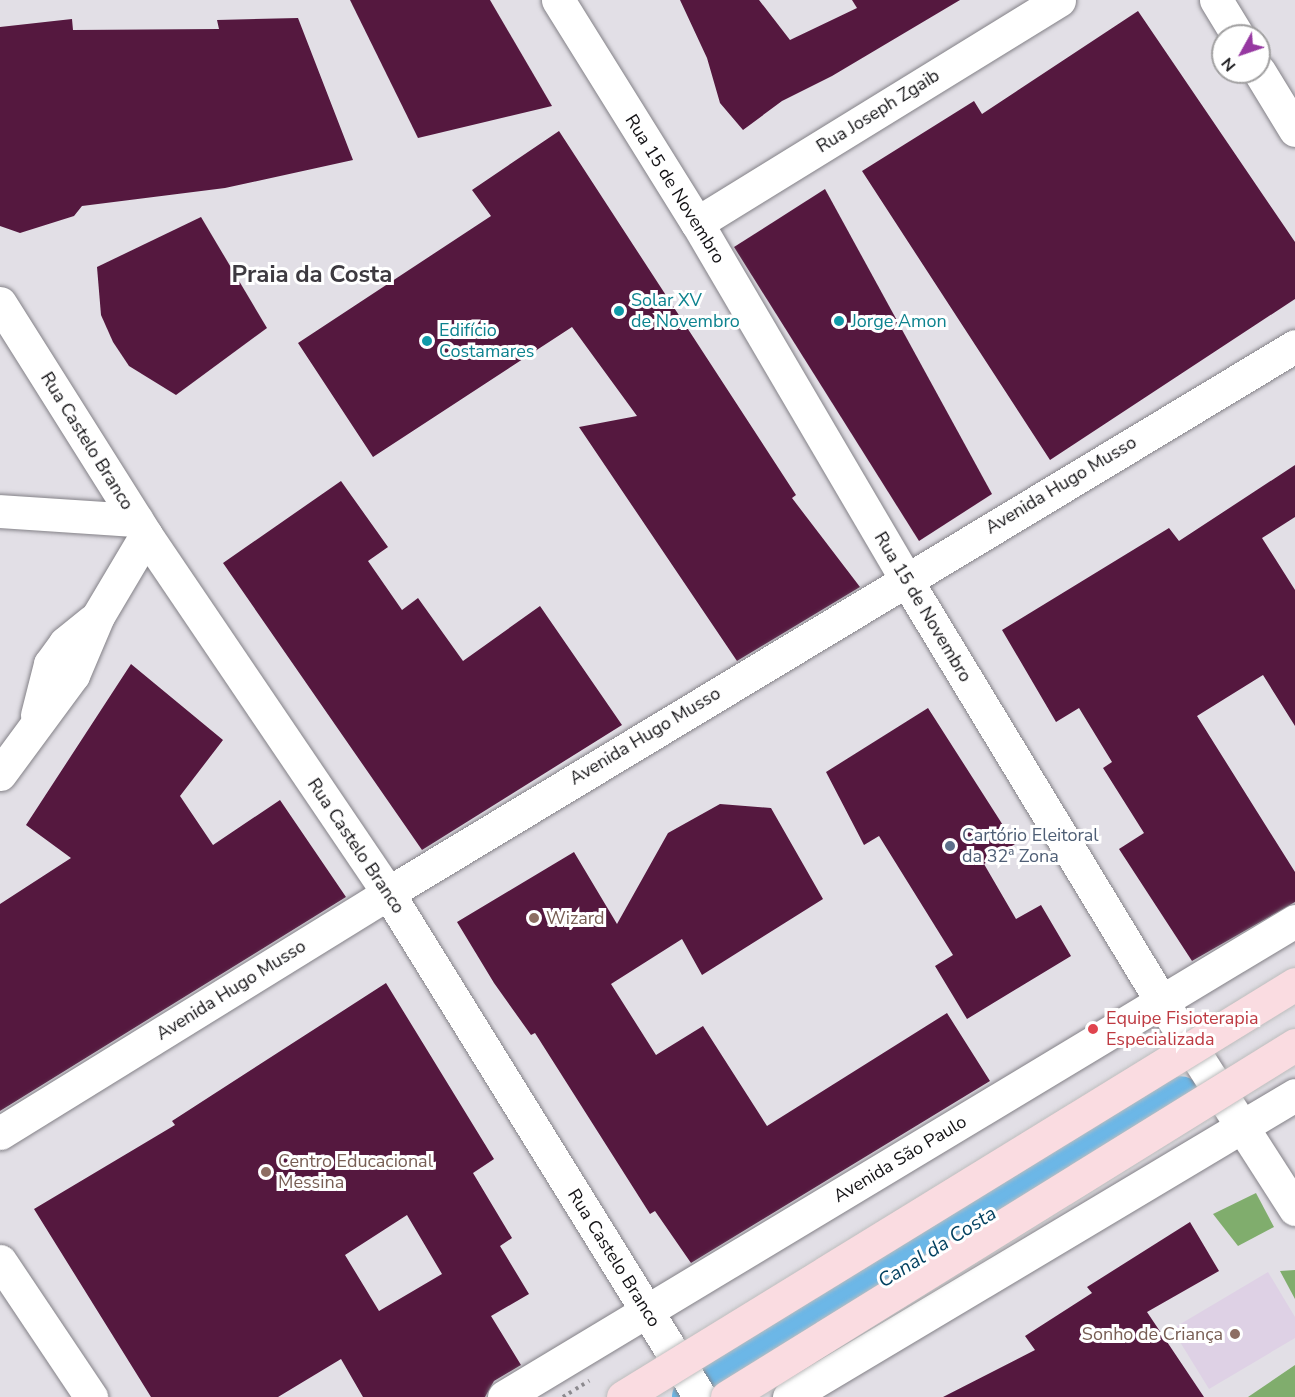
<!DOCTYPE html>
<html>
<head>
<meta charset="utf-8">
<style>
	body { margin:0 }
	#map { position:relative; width:1295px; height:1397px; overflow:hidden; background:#e2dfe6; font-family:"Nunito Sans",sans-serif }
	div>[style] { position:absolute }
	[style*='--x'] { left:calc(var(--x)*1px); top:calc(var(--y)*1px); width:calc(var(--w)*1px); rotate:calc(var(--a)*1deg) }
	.education>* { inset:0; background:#ded1e5 }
	.forest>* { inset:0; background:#80ad6d }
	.canal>* { height:40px; margin:-20px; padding:0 20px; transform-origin:20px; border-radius:20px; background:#6cb7e7 }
	.building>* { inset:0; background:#55183f }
	.roads { filter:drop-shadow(0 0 2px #838187) drop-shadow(0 0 2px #838187) }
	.minor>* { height:33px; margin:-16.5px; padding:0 16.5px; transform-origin:16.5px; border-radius:16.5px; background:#fff }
	.tertiary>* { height:33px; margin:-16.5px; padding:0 16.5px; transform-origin:16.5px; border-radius:16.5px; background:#fff }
	.secondary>* { height:33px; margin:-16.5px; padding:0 16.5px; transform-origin:16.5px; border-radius:16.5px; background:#fff }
	.path-bridge>* { height:4px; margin-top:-2px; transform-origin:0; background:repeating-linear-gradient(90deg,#8b898e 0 3px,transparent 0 7.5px) }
	.bridges { filter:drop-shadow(0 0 2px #bdbdbd) drop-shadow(0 0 2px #bdbdbd) }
	.primary-bridge>* { height:33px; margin:-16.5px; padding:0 16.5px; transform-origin:16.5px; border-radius:16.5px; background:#fadce1 }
	.dots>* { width:16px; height:16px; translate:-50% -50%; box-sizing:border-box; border:3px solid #fff; border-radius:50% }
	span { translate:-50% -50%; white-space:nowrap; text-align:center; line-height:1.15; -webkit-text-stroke:6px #fff; paint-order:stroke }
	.street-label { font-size:18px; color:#131215 }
	.culture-label { font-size:18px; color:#0d838f }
	.left { translate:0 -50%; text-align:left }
	.service-label { font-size:18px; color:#4e5e75 }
	.education-label { font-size:18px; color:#785e54 }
	.right { translate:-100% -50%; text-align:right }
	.health-label { font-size:18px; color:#be3a42 }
	.water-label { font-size:20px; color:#003f5f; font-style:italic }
	.district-label { font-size:24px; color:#3d3a40; font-weight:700 }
	.north { position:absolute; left:1211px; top:24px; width:60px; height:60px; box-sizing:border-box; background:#fff; border:2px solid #a1a0a1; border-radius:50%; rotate:230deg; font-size:16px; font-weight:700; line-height:24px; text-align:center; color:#131215 }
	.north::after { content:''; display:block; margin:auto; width:21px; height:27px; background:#9638a1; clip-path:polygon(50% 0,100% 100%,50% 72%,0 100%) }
</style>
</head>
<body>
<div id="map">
	<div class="education">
		<i style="clip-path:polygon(1268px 1272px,1295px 1317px,1295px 1338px,1209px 1389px,1172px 1329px)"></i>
	</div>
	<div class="forest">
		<i style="clip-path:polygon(1256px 1193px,1274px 1227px,1238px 1246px,1213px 1214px)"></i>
		<i style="clip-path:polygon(1295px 1270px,1295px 1299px,1280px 1271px)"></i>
		<i style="clip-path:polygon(1295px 1365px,1295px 1397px,1248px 1397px)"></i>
	</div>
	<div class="canal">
		<i style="--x:692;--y:1397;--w:574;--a:-31.61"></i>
	</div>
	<div class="building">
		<i style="clip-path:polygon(350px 0,490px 0,552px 106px,418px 138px)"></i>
		<i style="clip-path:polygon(680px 0,759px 0,790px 40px,857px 8px,852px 0,960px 0,832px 76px,782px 101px,743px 130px,720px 103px,707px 58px)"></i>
		<i style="clip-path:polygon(1138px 11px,1295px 242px,1295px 299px,1050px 460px,862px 171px,974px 101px,982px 114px)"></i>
		<i style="clip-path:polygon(298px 18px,353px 160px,225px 188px,82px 206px,74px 216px,20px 233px,0 226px,0 27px,72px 19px,73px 30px,219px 29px,217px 20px)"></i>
		<i style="clip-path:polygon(559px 131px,796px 495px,792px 498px,860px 587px,737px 661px,579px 427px,637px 416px,572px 327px,373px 457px,298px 343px,491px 216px,472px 190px)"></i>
		<i style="clip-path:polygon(825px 189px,992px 494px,919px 541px,734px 247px)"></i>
		<i style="clip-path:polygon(201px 217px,267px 328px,176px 395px,129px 366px,113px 342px,101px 315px,97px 267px)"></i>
		<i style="clip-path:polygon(1295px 465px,1295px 517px,1262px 538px,1295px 590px,1295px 726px,1263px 675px,1197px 716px,1295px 872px,1295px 902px,1192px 961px,1119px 849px,1144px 833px,1103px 768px,1112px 762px,1079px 708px,1056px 722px,1002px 630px,1169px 528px,1179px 541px)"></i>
		<i style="clip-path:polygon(341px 481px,388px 547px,368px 561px,402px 610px,418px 598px,463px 661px,540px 606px,622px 725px,422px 850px,223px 563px)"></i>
		<i style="clip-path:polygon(131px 664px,223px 740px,180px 796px,213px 845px,280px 800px,346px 897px,0 1111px,0 904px,71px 858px,26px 825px)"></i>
		<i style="clip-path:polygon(928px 708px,1015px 844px,984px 864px,1016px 919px,1041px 905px,1071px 956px,967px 1019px,935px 966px,953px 955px,879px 836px,864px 845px,826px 772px)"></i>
		<i style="clip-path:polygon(720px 804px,771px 808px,823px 899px,702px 975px,682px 939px,611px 984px,656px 1055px,703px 1026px,767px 1126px,947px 1013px,990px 1081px,691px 1263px,655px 1211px,650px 1214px,535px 1033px,531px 1035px,494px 983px,457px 922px,574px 852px,617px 924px,668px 833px)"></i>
		<i style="clip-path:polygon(evenodd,386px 983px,494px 1159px,473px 1173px,512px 1238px,500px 1246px,529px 1294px,491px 1316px,521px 1365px,494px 1381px,485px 1397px,363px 1397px,341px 1359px,278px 1397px,151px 1397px,34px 1209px,175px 1125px,172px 1121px,386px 983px,407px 1215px,442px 1274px,379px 1311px,345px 1255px,407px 1215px)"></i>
		<i style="clip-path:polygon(1190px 1222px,1219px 1271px,1147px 1312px,1204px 1397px,943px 1397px,1035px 1350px,1025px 1336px,1092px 1293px,1087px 1287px)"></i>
	</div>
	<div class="roads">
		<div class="minor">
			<i style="--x:697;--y:223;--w:425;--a:-31.6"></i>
			<i style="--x:0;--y:511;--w:137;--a:3.8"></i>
			<i style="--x:37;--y:715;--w:53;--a:-75.7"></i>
			<i style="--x:50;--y:664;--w:26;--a:-54"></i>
			<i style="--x:65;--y:643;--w:35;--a:-39"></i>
			<i style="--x:0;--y:774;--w:123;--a:-53.6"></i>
			<i style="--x:73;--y:675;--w:64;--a:-67"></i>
			<i style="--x:98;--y:616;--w:94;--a:-59.3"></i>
			<i style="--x:0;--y:1261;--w:164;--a:56.2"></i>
			<i style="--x:504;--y:1397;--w:923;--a:-31.04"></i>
			<i style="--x:789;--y:1397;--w:589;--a:-30.83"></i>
		</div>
		<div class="tertiary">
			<i style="--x:558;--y:0;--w:263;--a:58.1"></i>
			<i style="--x:697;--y:223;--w:411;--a:59.6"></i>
			<i style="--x:905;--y:578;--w:496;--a:58.8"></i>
			<i style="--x:1162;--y:1002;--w:246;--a:57.3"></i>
			<i style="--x:0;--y:1133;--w:456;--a:-31.7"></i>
		</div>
		<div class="secondary">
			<i style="--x:1216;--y:0;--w:42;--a:58.6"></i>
			<i style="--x:1259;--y:71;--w:69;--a:58.6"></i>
			<i style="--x:0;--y:303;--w:274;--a:57.8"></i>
			<i style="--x:146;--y:535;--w:432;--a:55.9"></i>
			<i style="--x:388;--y:893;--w:593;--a:58.24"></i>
			<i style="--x:388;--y:893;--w:1059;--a:-31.09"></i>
		</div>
	</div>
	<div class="path-bridge">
		<i style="--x:563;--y:1397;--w:31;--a:-32"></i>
	</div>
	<div class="bridges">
		<div class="primary-bridge">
			<i style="--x:623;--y:1397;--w:789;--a:-31.57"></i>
			<i style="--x:727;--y:1397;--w:668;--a:-31.79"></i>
		</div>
	</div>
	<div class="dots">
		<i style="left:619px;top:311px;background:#0f9aa8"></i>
		<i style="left:839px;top:321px;background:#0f9aa8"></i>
		<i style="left:427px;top:341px;background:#0f9aa8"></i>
		<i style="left:950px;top:846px;background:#5c6f8a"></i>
		<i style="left:534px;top:918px;background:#8d6e63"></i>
		<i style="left:1093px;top:1029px;background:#e0444e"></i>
		<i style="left:266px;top:1172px;background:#8d6e63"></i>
		<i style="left:1235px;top:1334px;background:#8d6e63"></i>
	</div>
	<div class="street-label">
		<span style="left:878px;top:111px;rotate:-32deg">Rua Joseph Zgaib</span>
		<span style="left:675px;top:189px;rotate:58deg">Rua 15 de Novembro</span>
		<span style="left:87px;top:441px;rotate:58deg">Rua Castelo Branco</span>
		<span style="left:1061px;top:485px;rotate:-31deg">Avenida Hugo Musso</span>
		<span style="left:923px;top:607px;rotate:59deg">Rua 15 de Novembro</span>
		<span style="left:645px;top:736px;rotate:-31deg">Avenida Hugo Musso</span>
		<span style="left:356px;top:846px;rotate:56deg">Rua Castelo Branco</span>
		<span style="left:231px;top:990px;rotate:-32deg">Avenida Hugo Musso</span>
		<span style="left:900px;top:1159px;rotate:-31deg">Avenida São Paulo</span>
		<span style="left:614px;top:1258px;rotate:58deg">Rua Castelo Branco</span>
	</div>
	<div class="culture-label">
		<span class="left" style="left:631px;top:311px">Solar XV<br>de Novembro</span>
		<span class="left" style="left:851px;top:321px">Jorge Amon</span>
		<span class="left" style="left:439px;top:341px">Edifício<br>Costamares</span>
	</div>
	<div class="service-label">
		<span class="left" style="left:962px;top:846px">Cartório Eleitoral<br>da 32ª Zona</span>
	</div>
	<div class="education-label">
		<span class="left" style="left:546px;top:918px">Wizard</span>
		<span class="left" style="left:278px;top:1172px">Centro Educacional<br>Messina</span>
		<span class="right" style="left:1223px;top:1334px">Sonho de Criança</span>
	</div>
	<div class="health-label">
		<span class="left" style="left:1106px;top:1029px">Equipe Fisioterapia<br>Especializada</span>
	</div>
	<div class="water-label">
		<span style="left:937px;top:1247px;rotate:-32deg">Canal da Costa</span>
	</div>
	<div class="district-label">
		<span style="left:312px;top:275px">Praia da Costa</span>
	</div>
	<div class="north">N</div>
</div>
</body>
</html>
